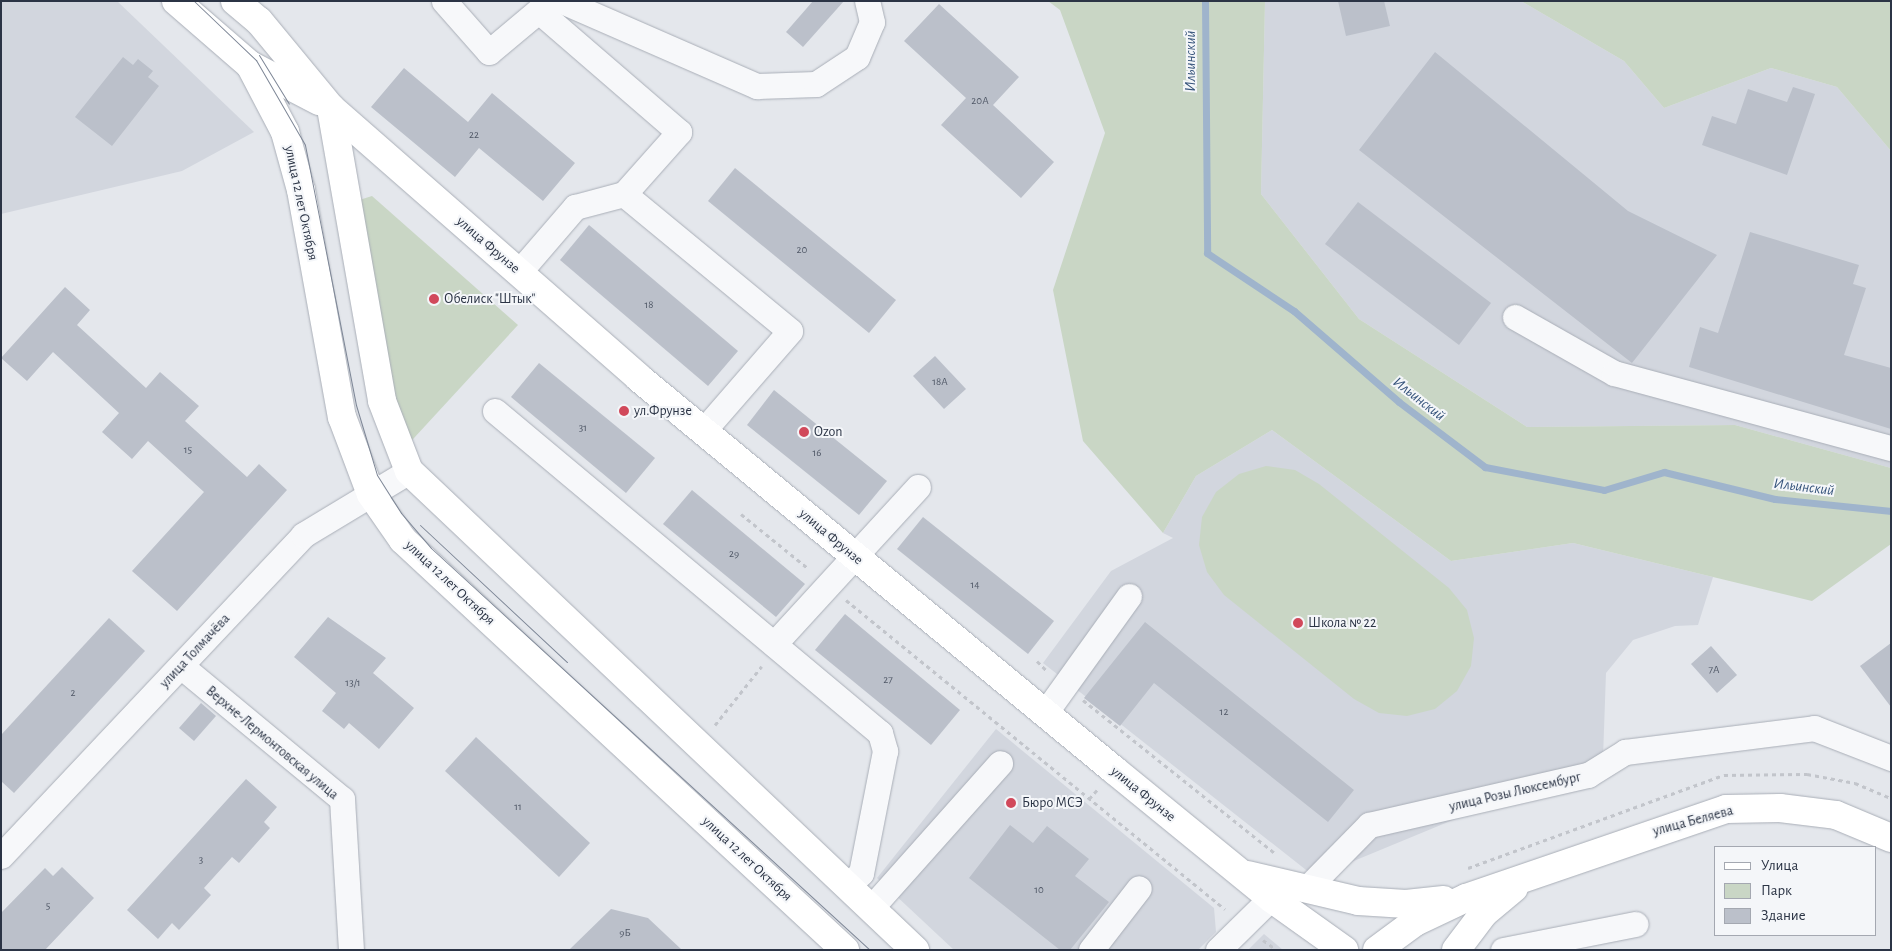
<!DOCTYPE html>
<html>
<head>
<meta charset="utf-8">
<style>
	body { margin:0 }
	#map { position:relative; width:1892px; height:951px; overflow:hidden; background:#e4e7ec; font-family:"Alegreya Sans",sans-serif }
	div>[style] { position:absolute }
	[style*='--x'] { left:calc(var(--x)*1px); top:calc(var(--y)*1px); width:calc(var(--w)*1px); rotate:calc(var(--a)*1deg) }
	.built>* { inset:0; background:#d2d6de }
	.green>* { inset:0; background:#c9d6c5 }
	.stream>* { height:7px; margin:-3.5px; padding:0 3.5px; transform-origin:3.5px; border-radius:3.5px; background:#9fb4cc }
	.building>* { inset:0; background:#bbc0ca }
	.path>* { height:3px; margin-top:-1.5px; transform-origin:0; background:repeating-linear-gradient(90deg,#c2c5cb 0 4px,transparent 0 8px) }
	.roads { filter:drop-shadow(0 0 1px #a9aeb7) drop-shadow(0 0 1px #a9aeb7) }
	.minor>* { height:25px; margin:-12.5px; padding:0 12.5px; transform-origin:12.5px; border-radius:12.5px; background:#f7f8fa }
	.major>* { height:28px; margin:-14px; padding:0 14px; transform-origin:14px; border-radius:14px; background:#fff }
	.tram>* { height:1px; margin:-0.5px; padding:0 0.5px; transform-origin:0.5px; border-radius:0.5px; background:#7d8696 }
	.dots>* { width:14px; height:14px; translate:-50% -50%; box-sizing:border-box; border:2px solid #f4f6f9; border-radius:50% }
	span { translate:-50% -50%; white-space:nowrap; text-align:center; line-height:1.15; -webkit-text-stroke:4px #f4f6f9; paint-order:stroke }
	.number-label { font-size:11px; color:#4f5766 }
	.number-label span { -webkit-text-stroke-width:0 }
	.street-label { font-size:14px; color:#2b3445 }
	.poi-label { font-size:14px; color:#2b3445 }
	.left { translate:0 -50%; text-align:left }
	.water-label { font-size:15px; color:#34527a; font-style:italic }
	.frame { position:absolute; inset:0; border:2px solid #2b3445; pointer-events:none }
	.legend { position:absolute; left:1714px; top:846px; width:162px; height:90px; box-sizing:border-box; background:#f4f6f9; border:1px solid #a4a8b1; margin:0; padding:6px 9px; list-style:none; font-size:15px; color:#2b3445 }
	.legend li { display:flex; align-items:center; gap:10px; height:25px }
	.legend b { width:25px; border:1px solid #a4a8b1 }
</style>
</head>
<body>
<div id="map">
	<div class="built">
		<i style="clip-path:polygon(1px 1px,117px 1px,254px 132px,182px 171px,1px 214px)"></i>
		<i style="clip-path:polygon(1265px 1px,1521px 1px,1624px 61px,1664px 108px,1771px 68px,1837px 87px,1891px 151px,1891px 468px,1735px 425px,1527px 427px,1359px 319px,1261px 194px)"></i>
		<i style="clip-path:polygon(1272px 430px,1451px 561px,1573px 543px,1713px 577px,1698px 625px,1675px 626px,1633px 640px,1606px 673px,1603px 758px,1315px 877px,1043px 663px,1111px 571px,1173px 538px,1163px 533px,1196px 476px)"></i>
		<i style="clip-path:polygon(996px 729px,1214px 908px,1216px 932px,1198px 950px,954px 950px,877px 878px)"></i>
		<i style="clip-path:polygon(1264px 934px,1283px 950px,1248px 950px)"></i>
	</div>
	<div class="green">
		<i style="clip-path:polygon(1048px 1px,1265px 1px,1261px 194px,1359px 319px,1527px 427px,1735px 425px,1891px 468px,1891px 544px,1812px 601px,1573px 543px,1451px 561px,1272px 430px,1196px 476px,1163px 533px,1083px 441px,1053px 290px,1105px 133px,1060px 10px)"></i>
		<i style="clip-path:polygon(1521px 1px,1891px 1px,1891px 151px,1837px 87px,1771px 68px,1664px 108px,1624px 61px)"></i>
		<i style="clip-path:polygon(372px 196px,518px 325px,391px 463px,347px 215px,353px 202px)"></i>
		<i style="clip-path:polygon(1266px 466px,1295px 470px,1319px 484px,1449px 588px,1467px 610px,1474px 638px,1471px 666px,1457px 691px,1435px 709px,1407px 716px,1379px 713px,1354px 699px,1224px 595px,1207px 572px,1199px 545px,1202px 517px,1216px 492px,1239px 474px)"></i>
	</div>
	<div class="stream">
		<i style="--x:1205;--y:1;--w:252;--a:89.5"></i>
		<i style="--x:1207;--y:253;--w:105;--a:33.7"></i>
		<i style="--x:1294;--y:311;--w:139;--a:40.9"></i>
		<i style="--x:1399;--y:402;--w:108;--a:37.1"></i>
		<i style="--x:1485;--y:467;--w:121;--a:10.9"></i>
		<i style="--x:1604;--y:490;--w:63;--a:-16.7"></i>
		<i style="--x:1664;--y:472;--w:114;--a:13.7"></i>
		<i style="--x:1775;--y:499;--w:117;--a:5.9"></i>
	</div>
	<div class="building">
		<i style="clip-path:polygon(813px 1px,844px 1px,803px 47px,786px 32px)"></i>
		<i style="clip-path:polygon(1338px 1px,1384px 1px,1390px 26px,1346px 36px)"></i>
		<i style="clip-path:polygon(939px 4px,1019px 77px,993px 105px,1054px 162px,1021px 198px,941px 125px,966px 98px,904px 41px)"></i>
		<i style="clip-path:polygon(1435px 52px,1628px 211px,1717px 255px,1632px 363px,1359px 150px)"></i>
		<i style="clip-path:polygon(123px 57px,133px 65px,138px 59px,153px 71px,148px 77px,159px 86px,112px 146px,75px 117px)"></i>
		<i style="clip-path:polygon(404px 68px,468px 122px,492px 93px,575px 163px,543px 201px,479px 148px,455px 177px,371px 107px)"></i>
		<i style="clip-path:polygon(1793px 87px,1815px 94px,1787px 175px,1702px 145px,1712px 116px,1736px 124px,1748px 89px,1787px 102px)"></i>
		<i style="clip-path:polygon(735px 168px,896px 300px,869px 333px,708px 201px)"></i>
		<i style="clip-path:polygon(1358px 202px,1491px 303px,1459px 345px,1325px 244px)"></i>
		<i style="clip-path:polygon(589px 225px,738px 351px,708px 386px,560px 260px)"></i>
		<i style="clip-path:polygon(1750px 232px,1859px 265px,1853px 284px,1866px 288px,1844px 355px,1891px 368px,1891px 429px,1689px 367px,1700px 327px,1718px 333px)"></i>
		<i style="clip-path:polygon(65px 287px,90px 310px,77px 325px,146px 388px,160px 372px,199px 406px,185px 421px,247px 477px,259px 464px,287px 490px,177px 611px,132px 571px,204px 492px,148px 441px,132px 459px,102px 432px,119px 413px,53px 352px,27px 381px,1px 358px)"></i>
		<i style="clip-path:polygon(935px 356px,966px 389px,944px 409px,913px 376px)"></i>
		<i style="clip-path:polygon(539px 363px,655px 458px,626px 493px,511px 397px)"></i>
		<i style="clip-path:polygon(774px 390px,887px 481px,859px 515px,747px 425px)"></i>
		<i style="clip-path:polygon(692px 490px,805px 584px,776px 617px,663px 524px)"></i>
		<i style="clip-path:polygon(923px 517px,1054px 621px,1028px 654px,897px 549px)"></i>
		<i style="clip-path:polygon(845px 614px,960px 710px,931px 745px,815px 650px)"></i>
		<i style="clip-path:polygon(328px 617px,386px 658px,373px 673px,414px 708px,379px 749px,349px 723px,344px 729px,322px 711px,336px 693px,294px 657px)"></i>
		<i style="clip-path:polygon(109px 618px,145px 651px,14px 793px,1px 781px,1px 735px)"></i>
		<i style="clip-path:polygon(1145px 622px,1354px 790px,1328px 822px,1154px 683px,1120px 726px,1084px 698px)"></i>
		<i style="clip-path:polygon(1891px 643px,1891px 707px,1860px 666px)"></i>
		<i style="clip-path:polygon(1711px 646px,1737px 675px,1717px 693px,1691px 664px)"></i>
		<i style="clip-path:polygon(201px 703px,216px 716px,194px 741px,179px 728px)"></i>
		<i style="clip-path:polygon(476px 737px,590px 843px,559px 877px,445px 771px)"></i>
		<i style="clip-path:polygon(246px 779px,277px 807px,264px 822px,270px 828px,239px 863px,232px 857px,204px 888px,211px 895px,179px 930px,172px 923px,158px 939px,127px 910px)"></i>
		<i style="clip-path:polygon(1010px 825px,1033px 843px,1047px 826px,1089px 859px,1075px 876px,1109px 902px,1070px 950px,1060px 950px,969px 878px)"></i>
		<i style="clip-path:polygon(62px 867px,94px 898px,45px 950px,1px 950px,1px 913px,45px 868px,53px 876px)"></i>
		<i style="clip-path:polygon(611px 909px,648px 918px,682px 950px,569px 950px)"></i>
	</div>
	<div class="path">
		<i style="--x:741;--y:514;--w:87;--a:39"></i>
		<i style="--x:846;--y:600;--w:489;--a:39.2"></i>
		<i style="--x:1037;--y:661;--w:14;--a:45"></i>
		<i style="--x:1083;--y:700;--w:247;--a:38.6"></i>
		<i style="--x:715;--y:725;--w:75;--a:-51.5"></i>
		<i style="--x:1089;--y:799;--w:12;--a:-48"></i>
		<i style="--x:1468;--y:868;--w:272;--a:-20"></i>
		<i style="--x:1724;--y:775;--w:83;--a:-0.7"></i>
		<i style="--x:1807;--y:774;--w:49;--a:10.6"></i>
		<i style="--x:1855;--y:783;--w:39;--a:23"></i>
		<i style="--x:1263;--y:940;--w:17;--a:36"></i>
	</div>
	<div class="roads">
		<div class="minor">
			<i style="--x:444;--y:1;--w:68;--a:48.6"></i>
			<i style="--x:489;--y:52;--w:80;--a:-39.9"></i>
			<i style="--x:562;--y:1;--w:213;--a:23.6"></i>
			<i style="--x:757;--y:86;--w:59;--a:-1.9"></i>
			<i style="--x:816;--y:84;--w:49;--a:-33.4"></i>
			<i style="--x:857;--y:57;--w:38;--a:-67"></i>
			<i style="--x:872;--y:22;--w:22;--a:-103"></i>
			<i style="--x:624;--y:194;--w:215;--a:39.5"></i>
			<i style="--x:790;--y:331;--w:133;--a:131"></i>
			<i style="--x:519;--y:272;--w:86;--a:-49.3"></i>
			<i style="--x:575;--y:207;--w:51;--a:-14.9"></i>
			<i style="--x:624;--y:194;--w:83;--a:-48.4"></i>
			<i style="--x:679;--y:132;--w:185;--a:-139.2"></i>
			<i style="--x:1515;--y:317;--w:114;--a:29.5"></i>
			<i style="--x:1614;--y:373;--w:287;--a:15.2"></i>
			<i style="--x:495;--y:411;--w:502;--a:39.91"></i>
			<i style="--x:880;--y:733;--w:19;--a:74"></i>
			<i style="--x:885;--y:751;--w:124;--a:101.1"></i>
			<i style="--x:861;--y:873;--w:19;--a:137"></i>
			<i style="--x:774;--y:644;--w:213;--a:-47.5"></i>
			<i style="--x:181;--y:666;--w:209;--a:39.6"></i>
			<i style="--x:342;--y:799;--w:151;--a:86.6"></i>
			<i style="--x:1045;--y:713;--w:144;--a:-54.3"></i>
			<i style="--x:1;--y:856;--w:441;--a:-46.7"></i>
			<i style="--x:303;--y:535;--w:124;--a:-31.1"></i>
			<i style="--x:1306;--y:889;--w:90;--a:-45.5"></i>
			<i style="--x:1369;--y:825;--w:225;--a:-12.9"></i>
			<i style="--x:1588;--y:775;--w:44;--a:-31.9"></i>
			<i style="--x:1625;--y:752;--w:191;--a:-7.2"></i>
			<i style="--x:1814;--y:728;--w:83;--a:21.3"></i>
			<i style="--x:871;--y:908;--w:194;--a:-48.3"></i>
			<i style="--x:1091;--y:950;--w:78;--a:-52.3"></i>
			<i style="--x:1218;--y:950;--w:74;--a:-44.5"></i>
			<i style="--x:1503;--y:950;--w:135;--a:-11.1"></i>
		</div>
		<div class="major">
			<i style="--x:176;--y:1;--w:98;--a:40.9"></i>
			<i style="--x:250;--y:65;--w:78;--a:27.6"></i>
			<i style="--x:235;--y:1;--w:31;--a:40"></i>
			<i style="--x:259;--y:21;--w:113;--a:50.4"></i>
			<i style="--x:331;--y:108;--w:410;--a:41.2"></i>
			<i style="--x:639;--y:378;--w:616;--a:39.53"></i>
			<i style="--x:1114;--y:770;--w:203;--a:39.2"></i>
			<i style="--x:1271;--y:898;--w:90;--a:35.5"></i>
			<i style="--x:250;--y:65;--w:76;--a:62.4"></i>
			<i style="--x:285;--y:132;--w:60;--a:74.6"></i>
			<i style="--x:301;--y:190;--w:231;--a:79.8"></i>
			<i style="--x:342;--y:417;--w:82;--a:69.4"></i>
			<i style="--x:371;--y:494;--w:56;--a:55.2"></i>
			<i style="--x:403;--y:540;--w:603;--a:42.85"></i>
			<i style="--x:331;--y:108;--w:297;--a:80.1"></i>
			<i style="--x:382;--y:401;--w:75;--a:68.9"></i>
			<i style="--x:409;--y:471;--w:697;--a:43.43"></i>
			<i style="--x:1248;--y:875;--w:113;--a:13.3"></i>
			<i style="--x:1358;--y:901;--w:48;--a:3.6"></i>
			<i style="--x:1406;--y:904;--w:38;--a:-6"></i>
			<i style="--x:1377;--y:950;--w:47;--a:-36.4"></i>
			<i style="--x:1415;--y:922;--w:56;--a:-25.2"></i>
			<i style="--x:1466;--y:898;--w:275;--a:-18.9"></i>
			<i style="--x:1726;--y:809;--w:54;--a:-1.1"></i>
			<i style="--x:1780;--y:808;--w:56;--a:7.1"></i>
			<i style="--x:1836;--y:815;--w:60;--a:22.7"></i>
			<i style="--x:1456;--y:950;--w:46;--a:-52.9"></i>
			<i style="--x:1484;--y:913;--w:39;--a:-40"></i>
		</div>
	</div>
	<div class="tram">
		<i style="--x:194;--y:1;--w:86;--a:43.6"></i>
		<i style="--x:256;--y:60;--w:98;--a:60"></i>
		<i style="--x:305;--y:145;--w:265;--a:78.9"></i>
		<i style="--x:356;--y:405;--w:73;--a:73.3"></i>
		<i style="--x:377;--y:475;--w:45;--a:57.7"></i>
		<i style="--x:401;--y:513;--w:46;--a:49.4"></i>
		<i style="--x:431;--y:548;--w:595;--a:42.48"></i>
		<i style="--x:259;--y:55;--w:57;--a:58.5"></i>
		<i style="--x:420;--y:525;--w:201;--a:43"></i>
	</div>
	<div class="dots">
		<i style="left:434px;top:299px;background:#d1495b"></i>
		<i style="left:624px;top:411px;background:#d1495b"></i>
		<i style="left:804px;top:432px;background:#d1495b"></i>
		<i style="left:1298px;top:623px;background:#d1495b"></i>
		<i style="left:1011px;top:803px;background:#d1495b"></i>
	</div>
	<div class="number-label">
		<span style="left:980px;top:101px">20А</span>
		<span style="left:474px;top:135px">22</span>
		<span style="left:802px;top:250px">20</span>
		<span style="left:649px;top:305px">18</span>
		<span style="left:940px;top:382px">18А</span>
		<span style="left:583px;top:428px">31</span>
		<span style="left:188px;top:450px">15</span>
		<span style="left:817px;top:453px">16</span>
		<span style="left:734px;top:554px">29</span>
		<span style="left:975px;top:585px">14</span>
		<span style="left:1714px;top:670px">7А</span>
		<span style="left:888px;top:680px">27</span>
		<span style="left:353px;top:683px">13/1</span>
		<span style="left:73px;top:693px">2</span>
		<span style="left:1224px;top:712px">12</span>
		<span style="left:518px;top:807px">11</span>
		<span style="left:201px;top:860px">3</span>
		<span style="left:1039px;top:890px">10</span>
		<span style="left:48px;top:906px">5</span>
		<span style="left:625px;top:933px">9Б</span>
	</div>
	<div class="street-label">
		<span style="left:301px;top:203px;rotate:78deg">улица 12 лет Октября</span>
		<span style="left:488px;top:245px;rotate:41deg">улица Фрунзе</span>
		<span style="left:831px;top:537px;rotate:40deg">улица Фрунзе</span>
		<span style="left:450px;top:583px;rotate:43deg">улица 12 лет Октября</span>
		<span style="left:195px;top:651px;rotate:-47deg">улица Толмачёва</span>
		<span style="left:272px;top:743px;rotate:40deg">Верхне-Лермонтовская улица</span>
		<span style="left:1515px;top:792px;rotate:-13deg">улица Розы Люксембург</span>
		<span style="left:1143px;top:794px;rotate:39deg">улица Фрунзе</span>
		<span style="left:1693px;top:821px;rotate:-15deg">улица Беляева</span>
		<span style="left:747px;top:859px;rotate:43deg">улица 12 лет Октября</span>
	</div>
	<div class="poi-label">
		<span class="left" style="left:444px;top:299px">Обелиск "Штык"</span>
		<span class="left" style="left:634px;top:411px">ул.Фрунзе</span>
		<span class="left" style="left:814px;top:432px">Ozon</span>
		<span class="left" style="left:1308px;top:623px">Школа № 22</span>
		<span class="left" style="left:1022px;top:803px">Бюро МСЭ</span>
	</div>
	<div class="water-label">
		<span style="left:1191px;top:61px;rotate:-90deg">Ильинский</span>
		<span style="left:1419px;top:399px;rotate:38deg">Ильинский</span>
		<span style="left:1804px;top:487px;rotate:7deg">Ильинский</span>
	</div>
	<div class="frame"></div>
	<ul class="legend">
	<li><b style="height:6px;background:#fff"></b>Улица</li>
	<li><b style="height:14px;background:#c9d6c5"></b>Парк</li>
	<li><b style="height:14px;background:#bbc0ca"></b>Здание</li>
	</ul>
</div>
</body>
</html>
